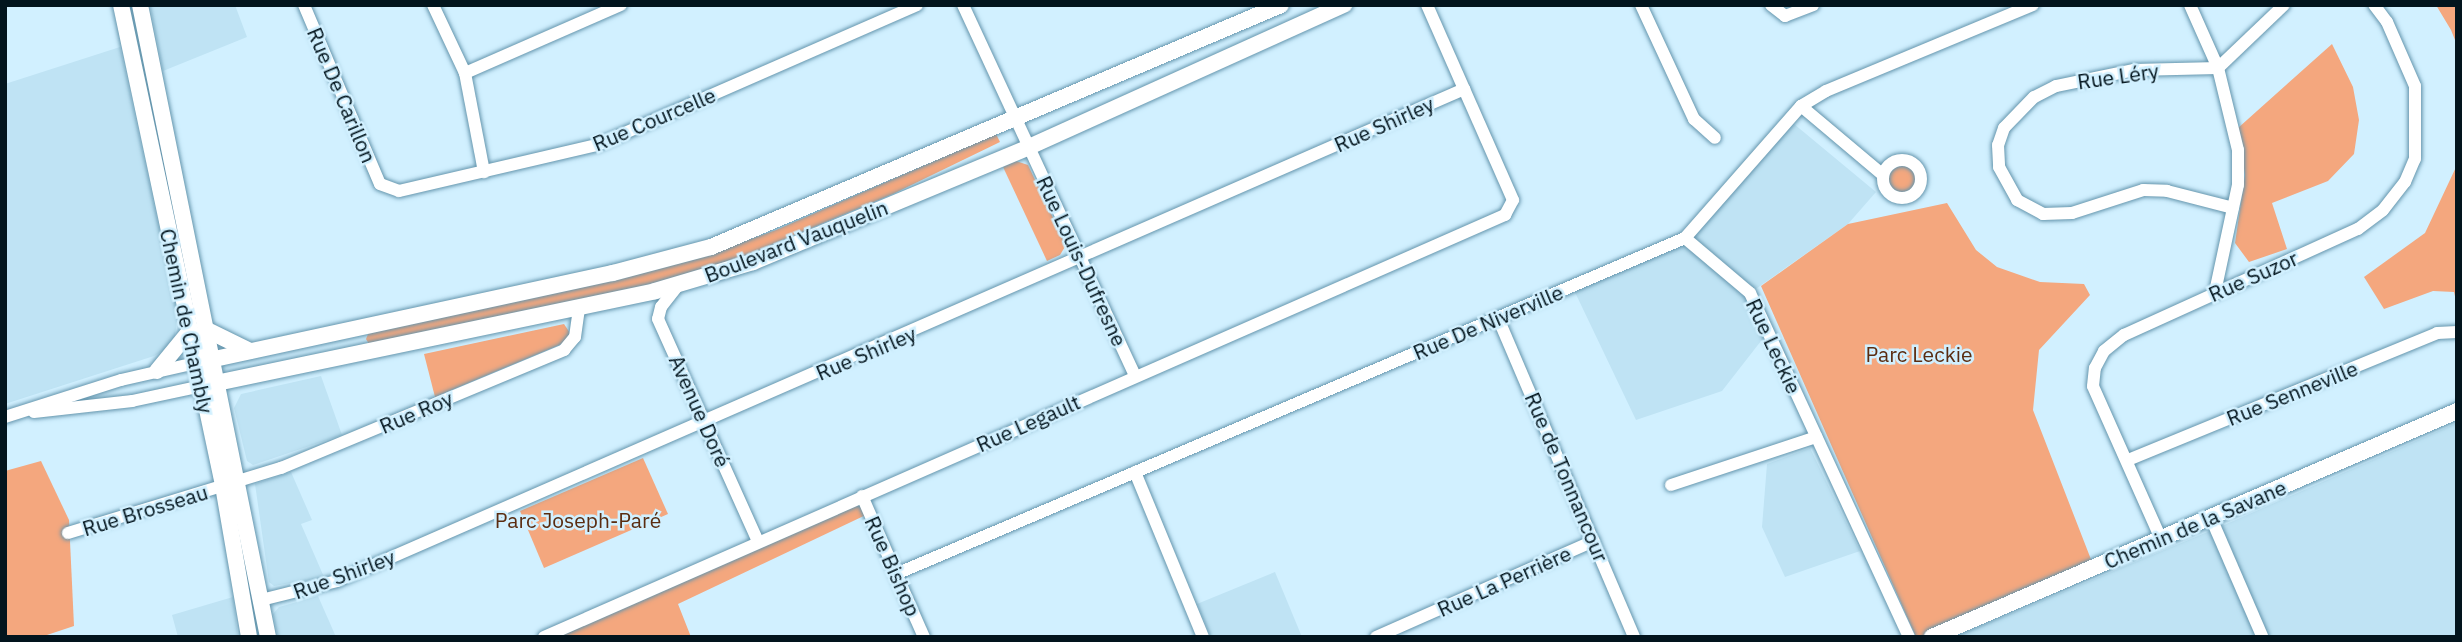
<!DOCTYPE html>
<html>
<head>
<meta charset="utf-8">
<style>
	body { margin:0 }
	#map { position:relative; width:2462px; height:642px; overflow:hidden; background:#d1f0ff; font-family:"IBM Plex Sans",sans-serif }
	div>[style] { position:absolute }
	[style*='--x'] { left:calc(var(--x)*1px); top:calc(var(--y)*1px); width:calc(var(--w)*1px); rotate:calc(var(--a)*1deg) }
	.built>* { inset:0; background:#bfe3f4 }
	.green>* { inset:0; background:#f4a77e }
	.round { border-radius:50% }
	.roads { filter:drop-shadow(0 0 2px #6495ad) drop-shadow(0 0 2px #6495ad) }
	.street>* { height:12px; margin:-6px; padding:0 6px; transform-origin:6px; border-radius:6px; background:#fff }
	.street>.ring { margin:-6px; padding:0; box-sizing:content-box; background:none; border:12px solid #fff; border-radius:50% }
	.secondary>* { height:16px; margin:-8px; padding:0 8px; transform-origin:8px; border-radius:8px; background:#fff }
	span { translate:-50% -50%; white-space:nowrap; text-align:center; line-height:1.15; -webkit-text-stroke:5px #d1f0ff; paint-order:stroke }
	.street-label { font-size:21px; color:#02141d }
	.park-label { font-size:21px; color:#5a2c10 }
	.frame { position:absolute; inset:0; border:7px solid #02141d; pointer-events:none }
</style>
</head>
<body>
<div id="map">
	<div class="built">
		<i style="clip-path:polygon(150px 5px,235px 5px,247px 37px,163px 71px)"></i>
		<i style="clip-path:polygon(120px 47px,178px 317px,173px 345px,154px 356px,5px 404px,5px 84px)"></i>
		<i style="clip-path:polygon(1788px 119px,1876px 192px,1848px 224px,1750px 293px,1768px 332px,1722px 391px,1636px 420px,1572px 286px,1685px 238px)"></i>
		<i style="clip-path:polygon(321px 376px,342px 435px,253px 465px,247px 461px,234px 408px,241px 394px)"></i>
		<i style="clip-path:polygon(2457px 423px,2457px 637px,1955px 637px,2222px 526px)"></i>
		<i style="clip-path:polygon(1810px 448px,1860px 551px,1785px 577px,1762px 527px,1767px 464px)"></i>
		<i style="clip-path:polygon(291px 472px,312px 520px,301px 524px,324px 577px,274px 586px,269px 582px,255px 484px)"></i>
		<i style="clip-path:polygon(1275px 572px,1302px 637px,1211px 637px,1197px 604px)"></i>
		<i style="clip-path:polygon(318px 596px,336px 637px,278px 637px,273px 614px,279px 607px)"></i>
		<i style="clip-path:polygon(233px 597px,238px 637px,178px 637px,172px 615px)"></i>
	</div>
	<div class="green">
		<i style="clip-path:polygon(2436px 5px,2457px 5px,2457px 45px,2451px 30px)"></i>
		<i style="clip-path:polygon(2332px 44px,2353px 87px,2359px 120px,2354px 154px,2328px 181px,2272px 203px,2287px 249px,2249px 262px,2235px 243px,2245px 175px,2238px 128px)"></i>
		<i style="clip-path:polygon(996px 134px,1000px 142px,893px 194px,721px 266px,637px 289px,369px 344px,366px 339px,369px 332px,707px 255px,776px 230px)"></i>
		<i style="clip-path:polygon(1016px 161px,1028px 165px,1066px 245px,1060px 255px,1047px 261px,1003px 167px)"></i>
		<i style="clip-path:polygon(2457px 165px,2457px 305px,2454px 292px,2433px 291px,2384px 309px,2364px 277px,2425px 233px)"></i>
		<i class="round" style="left:1888px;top:166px;width:30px;height:30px"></i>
		<i style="clip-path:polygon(1947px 203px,1976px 250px,1997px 267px,2040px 282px,2084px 284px,2090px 295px,2039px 350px,2033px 410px,2092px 562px,1925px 637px,1916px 637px,1761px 286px,1848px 224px)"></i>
		<i style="clip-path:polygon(564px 324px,570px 333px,564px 343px,435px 397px,424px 354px)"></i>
		<i style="clip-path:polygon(643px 458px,668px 514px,544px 568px,520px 511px)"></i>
		<i style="clip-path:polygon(41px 461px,69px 520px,74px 626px,41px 637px,5px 637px,5px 471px)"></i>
		<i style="clip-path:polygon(862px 496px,870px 513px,678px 604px,691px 637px,555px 637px)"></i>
	</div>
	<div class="roads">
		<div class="street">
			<i style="--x:304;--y:5;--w:194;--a:67"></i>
			<i style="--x:380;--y:184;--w:20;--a:20"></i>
			<i style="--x:399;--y:191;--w:203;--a:-13.1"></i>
			<i style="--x:597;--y:145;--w:349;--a:-23.6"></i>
			<i style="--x:433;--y:5;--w:75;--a:64.8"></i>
			<i style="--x:465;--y:73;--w:101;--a:79.1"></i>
			<i style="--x:963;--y:5;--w:409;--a:65.1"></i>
			<i style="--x:1641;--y:5;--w:126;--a:65.1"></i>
			<i style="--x:1694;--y:119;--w:28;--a:42"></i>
			<i style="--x:1771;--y:5;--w:18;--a:38"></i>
			<i style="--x:1785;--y:16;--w:30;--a:-21"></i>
			<i style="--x:2190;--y:5;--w:69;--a:66"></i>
			<i style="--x:2218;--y:68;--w:84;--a:178.6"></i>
			<i style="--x:2134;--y:70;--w:80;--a:168.4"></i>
			<i style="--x:2056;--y:86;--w:25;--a:153"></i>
			<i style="--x:2034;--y:97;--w:43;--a:134.1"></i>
			<i style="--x:2004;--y:128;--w:18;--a:109"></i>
			<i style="--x:1998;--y:145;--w:22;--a:87"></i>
			<i style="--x:1999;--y:167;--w:38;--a:61"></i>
			<i style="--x:2017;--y:200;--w:30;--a:28"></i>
			<i style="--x:2043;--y:214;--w:29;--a:-2"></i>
			<i style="--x:2072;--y:213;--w:75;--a:-17.9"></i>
			<i style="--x:2143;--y:190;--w:24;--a:2"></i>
			<i style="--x:2167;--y:191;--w:68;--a:14.4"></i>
			<i style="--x:465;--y:73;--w:170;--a:-23.6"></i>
			<i style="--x:1801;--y:106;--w:107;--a:40.1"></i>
			<i class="ring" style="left:1883px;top:160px;width:26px;height:26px"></i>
			<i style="--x:1685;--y:238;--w:85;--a:40.2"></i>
			<i style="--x:1750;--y:293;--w:379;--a:65.2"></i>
			<i style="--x:679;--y:284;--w:29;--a:128"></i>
			<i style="--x:661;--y:307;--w:12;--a:104"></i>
			<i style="--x:658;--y:319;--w:243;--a:65.8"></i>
			<i style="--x:2215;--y:292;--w:109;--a:-77.9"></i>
			<i style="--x:2238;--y:185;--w:35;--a:-90"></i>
			<i style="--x:2238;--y:150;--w:84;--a:-103.7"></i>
			<i style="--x:2218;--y:68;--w:91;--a:-43.7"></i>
			<i style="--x:1498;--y:318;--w:347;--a:66.9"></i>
			<i style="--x:34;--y:412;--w:99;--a:-6.4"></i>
			<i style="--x:132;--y:401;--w:72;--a:-12.1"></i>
			<i style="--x:5;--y:417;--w:122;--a:-17.7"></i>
			<i style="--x:121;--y:380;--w:77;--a:-12.8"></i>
			<i style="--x:2128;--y:460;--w:334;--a:-22.3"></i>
			<i style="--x:2437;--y:333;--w:20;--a:-3"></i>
			<i style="--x:1135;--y:472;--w:178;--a:67.6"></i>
			<i style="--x:1671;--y:485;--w:153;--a:-18.3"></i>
			<i style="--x:862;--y:496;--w:154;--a:66.3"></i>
			<i style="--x:2211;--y:518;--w:129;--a:66.6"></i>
			<i style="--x:68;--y:533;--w:223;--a:-17"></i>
			<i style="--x:281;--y:468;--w:307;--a:-22.6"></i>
			<i style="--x:564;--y:350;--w:17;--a:-50"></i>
			<i style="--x:575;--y:337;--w:29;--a:-82"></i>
			<i style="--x:2161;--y:539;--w:167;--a:-114"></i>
			<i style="--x:2093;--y:386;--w:18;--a:-84"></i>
			<i style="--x:2095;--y:368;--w:19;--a:-62"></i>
			<i style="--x:2104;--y:351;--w:26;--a:-39"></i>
			<i style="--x:2124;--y:335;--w:257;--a:-24.4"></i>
			<i style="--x:2358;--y:229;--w:31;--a:-37"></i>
			<i style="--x:2383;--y:210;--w:36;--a:-52"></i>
			<i style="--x:2405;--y:182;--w:25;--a:-67"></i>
			<i style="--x:2415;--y:159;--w:73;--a:-90"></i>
			<i style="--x:2415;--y:86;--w:70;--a:-113.6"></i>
			<i style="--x:2387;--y:22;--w:21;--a:-127"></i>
			<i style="--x:896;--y:574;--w:858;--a:-23.07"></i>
			<i style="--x:1685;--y:238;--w:176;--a:-48.7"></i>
			<i style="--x:1801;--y:106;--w:29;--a:-31"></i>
			<i style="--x:1826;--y:91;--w:224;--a:-22.6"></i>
			<i style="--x:261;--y:600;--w:78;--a:-14"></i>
			<i style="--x:337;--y:581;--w:1230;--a:-23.58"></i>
			<i style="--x:544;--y:637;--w:1050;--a:-23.71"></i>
			<i style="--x:1505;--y:215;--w:17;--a:-62"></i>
			<i style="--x:1513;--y:200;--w:213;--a:-113.8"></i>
			<i style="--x:1376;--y:637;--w:238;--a:-23.8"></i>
		</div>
		<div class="secondary">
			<i style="--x:121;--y:5;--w:492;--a:78"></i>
			<i style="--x:223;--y:486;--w:153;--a:80.2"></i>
			<i style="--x:140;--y:5;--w:645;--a:78.55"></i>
			<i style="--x:205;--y:329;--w:50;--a:26.1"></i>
			<i style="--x:196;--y:363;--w:427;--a:-12.2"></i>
			<i style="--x:613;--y:273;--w:101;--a:-14.9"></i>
			<i style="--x:711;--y:247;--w:619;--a:-23"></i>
			<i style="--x:157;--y:371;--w:50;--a:-50.6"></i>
			<i style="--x:202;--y:386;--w:463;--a:-11.8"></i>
			<i style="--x:655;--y:291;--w:102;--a:-16.5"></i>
			<i style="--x:753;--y:262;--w:299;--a:-22.6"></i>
			<i style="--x:1029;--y:147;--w:346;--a:-24.3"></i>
			<i style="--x:1932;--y:637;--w:572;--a:-23.29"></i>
		</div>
	</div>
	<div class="street-label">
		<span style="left:2118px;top:76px;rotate:-8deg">Rue Léry</span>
		<span style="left:342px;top:95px;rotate:67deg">Rue De Carillon</span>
		<span style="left:654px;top:119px;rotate:-23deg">Rue Courcelle</span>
		<span style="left:1384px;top:124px;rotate:-24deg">Rue Shirley</span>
		<span style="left:796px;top:241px;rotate:-21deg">Boulevard Vauquelin</span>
		<span style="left:1082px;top:261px;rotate:65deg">Rue Louis-Dufresne</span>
		<span style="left:2253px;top:276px;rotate:-24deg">Rue Suzor</span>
		<span style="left:187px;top:321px;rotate:78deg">Chemin de Chambly</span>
		<span style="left:1488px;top:322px;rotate:-23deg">Rue De Niverville</span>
		<span style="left:1774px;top:346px;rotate:65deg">Rue Leckie</span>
		<span style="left:866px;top:353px;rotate:-23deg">Rue Shirley</span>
		<span style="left:2292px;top:393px;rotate:-22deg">Rue Senneville</span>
		<span style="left:700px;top:411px;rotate:66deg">Avenue Doré</span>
		<span style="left:416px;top:412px;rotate:-23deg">Rue Roy</span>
		<span style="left:1028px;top:423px;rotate:-24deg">Rue Legault</span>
		<span style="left:1567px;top:477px;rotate:67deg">Rue de Tonnancour</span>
		<span style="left:145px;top:510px;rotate:-17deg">Rue Brosseau</span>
		<span style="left:2195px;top:524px;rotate:-23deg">Chemin de la Savane</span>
		<span style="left:893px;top:566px;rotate:66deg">Rue Bishop</span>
		<span style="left:344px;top:574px;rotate:-20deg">Rue Shirley</span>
		<span style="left:1504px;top:581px;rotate:-24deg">Rue La Perrière</span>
	</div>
	<div class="park-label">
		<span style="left:1919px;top:354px">Parc Leckie</span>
		<span style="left:578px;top:520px">Parc Joseph-Paré</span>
	</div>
	<div class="frame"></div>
</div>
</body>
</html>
